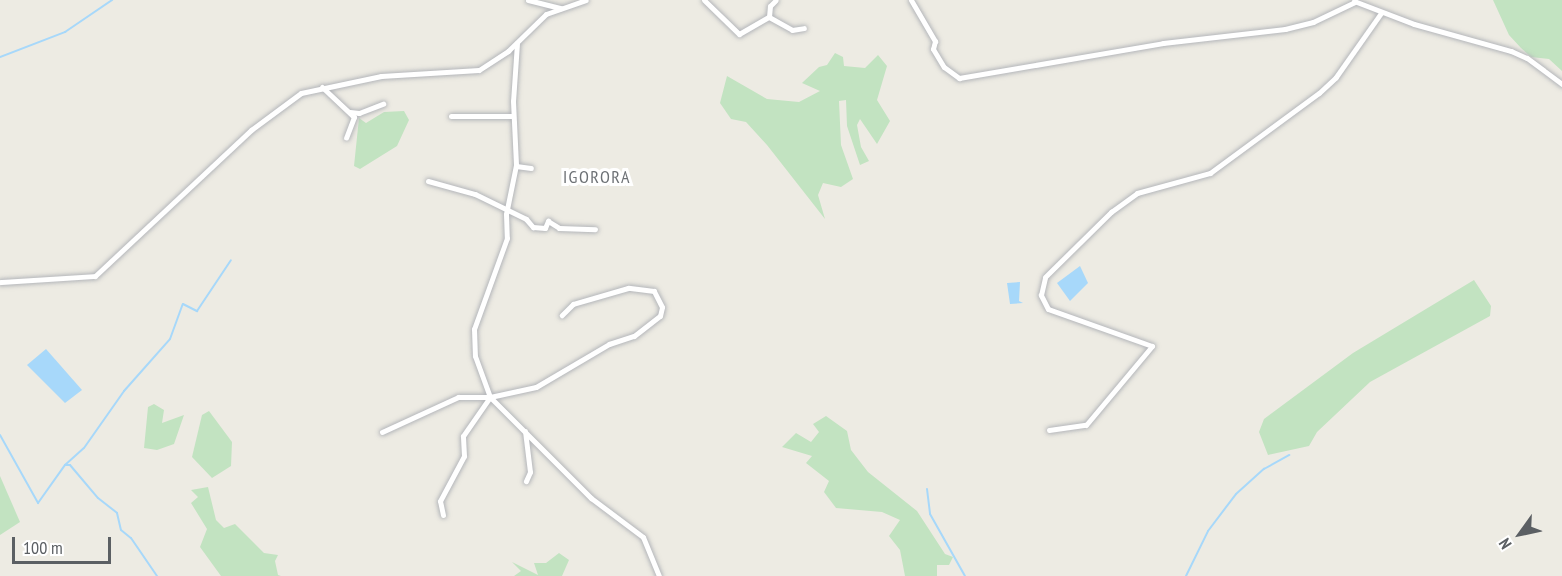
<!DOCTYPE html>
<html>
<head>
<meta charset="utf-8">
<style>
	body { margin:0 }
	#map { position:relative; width:1562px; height:576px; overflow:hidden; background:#edebe3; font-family:"PT Sans Narrow",sans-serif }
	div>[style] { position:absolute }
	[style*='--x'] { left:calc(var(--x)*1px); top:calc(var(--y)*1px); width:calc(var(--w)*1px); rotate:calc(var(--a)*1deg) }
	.green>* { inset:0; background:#c2e3c1 }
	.water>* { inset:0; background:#a7d8fa }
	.stream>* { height:2px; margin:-1px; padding:0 1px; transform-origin:1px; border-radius:1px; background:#a7d8fa }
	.roads { filter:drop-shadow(0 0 2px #b4b6ba) drop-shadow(0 0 2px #b4b6ba) }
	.minor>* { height:5px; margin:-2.5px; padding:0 2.5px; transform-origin:2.5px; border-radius:2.5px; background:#fff }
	span { translate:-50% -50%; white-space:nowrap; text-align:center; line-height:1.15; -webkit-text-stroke:6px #fff; paint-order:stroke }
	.quarter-label { font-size:18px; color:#6d7175; letter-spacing:1.5px }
	.north { position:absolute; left:1490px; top:504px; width:60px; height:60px; -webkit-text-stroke:4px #fff; paint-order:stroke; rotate:237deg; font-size:16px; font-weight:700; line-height:24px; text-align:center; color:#5b5f63 }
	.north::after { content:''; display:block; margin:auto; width:21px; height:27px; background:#5b5f63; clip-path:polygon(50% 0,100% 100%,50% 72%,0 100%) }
	.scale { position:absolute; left:12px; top:537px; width:99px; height:27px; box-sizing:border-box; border:3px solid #5b5f63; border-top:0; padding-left:8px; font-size:18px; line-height:21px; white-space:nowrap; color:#5b5f63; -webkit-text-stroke:4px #fff; paint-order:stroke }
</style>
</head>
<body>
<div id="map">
	<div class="green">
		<i style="clip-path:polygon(1493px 0,1562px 0,1562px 71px,1549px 59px,1531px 57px,1521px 48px,1509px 35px)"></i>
		<i style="clip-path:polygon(835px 53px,843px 57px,844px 66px,865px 68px,878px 55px,887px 66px,877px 100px,890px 121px,877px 144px,860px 119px,857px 125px,861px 147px,869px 161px,860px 165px,847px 126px,846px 100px,839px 101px,841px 145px,853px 179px,841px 187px,823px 183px,818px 195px,825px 219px,767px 145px,746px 122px,731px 119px,720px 103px,727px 76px,767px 99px,799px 102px,820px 91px,802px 83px,819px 67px,827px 65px)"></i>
		<i style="clip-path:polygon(404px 111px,409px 120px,397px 146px,360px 169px,354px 166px,359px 118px,366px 123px,384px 112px)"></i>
		<i style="clip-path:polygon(1474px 280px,1491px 306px,1490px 316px,1370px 382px,1317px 432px,1309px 446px,1268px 455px,1259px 432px,1264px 419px,1353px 353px)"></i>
		<i style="clip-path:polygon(154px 404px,164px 410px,162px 423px,184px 415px,174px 444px,157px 450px,144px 448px,148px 407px)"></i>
		<i style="clip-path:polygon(209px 411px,232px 442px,231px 466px,212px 478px,192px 457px,202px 415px)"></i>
		<i style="clip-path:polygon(826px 416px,847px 431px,851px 450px,868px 472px,917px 511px,945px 554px,953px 557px,949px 565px,937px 565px,937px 576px,905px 576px,900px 550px,889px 536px,900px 520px,882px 512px,836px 508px,824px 492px,829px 481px,806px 463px,812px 456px,782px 447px,796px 433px,811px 442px,819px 432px,813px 424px)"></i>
		<i style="clip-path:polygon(0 476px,20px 522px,0 535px)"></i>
		<i style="clip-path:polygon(208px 487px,216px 520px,224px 528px,235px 524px,264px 553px,278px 555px,275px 561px,278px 575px,281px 576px,221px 576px,200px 547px,207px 529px,191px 503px,198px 497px,191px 490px)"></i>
		<i style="clip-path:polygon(559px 553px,569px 560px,562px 576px,514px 576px,521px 571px,512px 562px,538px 575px,534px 563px,546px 563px)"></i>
	</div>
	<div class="water">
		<i style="clip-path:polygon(1080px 266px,1088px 283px,1070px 301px,1057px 283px)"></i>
		<i style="clip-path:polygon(1020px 282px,1019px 301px,1023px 303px,1010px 304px,1007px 283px)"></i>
		<i style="clip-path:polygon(46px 349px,82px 390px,65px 403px,27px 365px)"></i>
	</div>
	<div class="stream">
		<i style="--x:0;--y:57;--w:70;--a:-21"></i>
		<i style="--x:65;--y:32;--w:57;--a:-34.2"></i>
		<i style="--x:0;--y:435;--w:78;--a:60.8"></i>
		<i style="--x:38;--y:503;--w:47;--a:-54.6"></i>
		<i style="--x:65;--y:465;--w:5;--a:0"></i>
		<i style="--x:70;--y:465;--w:43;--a:49.7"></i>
		<i style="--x:98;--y:498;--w:24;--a:38"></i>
		<i style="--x:117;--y:513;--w:17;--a:77"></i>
		<i style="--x:121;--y:530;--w:13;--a:39"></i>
		<i style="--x:131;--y:538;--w:46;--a:55.6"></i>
		<i style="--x:65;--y:465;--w:25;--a:-42"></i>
		<i style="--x:84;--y:448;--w:70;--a:-54.9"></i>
		<i style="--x:124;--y:391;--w:69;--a:-48.5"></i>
		<i style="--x:170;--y:339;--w:37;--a:-70"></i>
		<i style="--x:183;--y:304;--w:16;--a:27"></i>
		<i style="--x:197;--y:311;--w:61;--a:-56.3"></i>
		<i style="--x:927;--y:489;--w:25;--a:83"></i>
		<i style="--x:930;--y:514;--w:71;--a:60.6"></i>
		<i style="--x:1186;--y:576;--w:50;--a:-63.9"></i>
		<i style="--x:1208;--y:531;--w:46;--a:-52.9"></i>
		<i style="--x:1236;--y:494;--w:38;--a:-42"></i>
		<i style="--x:1264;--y:469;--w:29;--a:-29"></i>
	</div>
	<div class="roads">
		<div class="minor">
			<i style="--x:528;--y:0;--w:34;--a:14"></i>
			<i style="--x:704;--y:0;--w:49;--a:44.2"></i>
			<i style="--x:739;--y:34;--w:34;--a:-30"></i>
			<i style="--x:769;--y:17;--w:26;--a:29"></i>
			<i style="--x:792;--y:30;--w:12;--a:-9"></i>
			<i style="--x:911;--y:0;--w:48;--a:59.7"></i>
			<i style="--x:935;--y:41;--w:8;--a:104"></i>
			<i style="--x:933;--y:49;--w:21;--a:59"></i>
			<i style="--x:944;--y:67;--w:19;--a:36"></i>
			<i style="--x:959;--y:78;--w:207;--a:-9.7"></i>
			<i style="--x:1163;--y:43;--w:123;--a:-6.5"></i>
			<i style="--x:1285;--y:29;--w:29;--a:-14"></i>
			<i style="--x:1313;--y:22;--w:47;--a:-25.5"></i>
			<i style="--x:1354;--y:1;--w:64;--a:21"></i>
			<i style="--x:1414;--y:24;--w:101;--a:15.6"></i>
			<i style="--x:1511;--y:51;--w:17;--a:24"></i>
			<i style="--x:1527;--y:58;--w:44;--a:36.6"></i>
			<i style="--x:769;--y:17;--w:11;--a:-85"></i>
			<i style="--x:770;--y:6;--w:8;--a:-45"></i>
			<i style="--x:517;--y:43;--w:58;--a:93.9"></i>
			<i style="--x:513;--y:101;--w:64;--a:87.3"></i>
			<i style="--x:516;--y:165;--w:50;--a:101.5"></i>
			<i style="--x:506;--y:214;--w:24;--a:88"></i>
			<i style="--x:507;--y:238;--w:97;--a:109.9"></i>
			<i style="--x:474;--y:329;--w:27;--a:88"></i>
			<i style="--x:475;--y:356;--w:44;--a:69.9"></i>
			<i style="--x:490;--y:397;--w:143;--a:45"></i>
			<i style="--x:591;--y:498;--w:65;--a:36.9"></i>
			<i style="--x:643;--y:537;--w:42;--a:67.7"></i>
			<i style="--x:322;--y:87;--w:44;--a:43.2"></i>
			<i style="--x:354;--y:117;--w:22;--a:111"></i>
			<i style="--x:350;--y:112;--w:9;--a:6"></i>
			<i style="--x:359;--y:113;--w:26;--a:-21"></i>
			<i style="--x:451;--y:116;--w:62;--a:0"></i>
			<i style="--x:516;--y:166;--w:15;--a:8"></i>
			<i style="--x:428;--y:181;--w:49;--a:15.5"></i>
			<i style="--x:475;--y:194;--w:57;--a:26.1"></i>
			<i style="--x:526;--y:219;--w:11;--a:49"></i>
			<i style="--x:533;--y:227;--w:12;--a:5"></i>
			<i style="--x:545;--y:228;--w:8;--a:-67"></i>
			<i style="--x:548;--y:221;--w:13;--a:32"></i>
			<i style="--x:559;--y:228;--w:36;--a:2"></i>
			<i style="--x:0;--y:282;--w:95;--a:-3.6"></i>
			<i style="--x:95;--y:276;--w:214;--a:-43.1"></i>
			<i style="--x:251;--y:130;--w:62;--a:-36.5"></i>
			<i style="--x:301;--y:93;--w:82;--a:-12"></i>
			<i style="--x:381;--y:76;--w:98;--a:-3.5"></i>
			<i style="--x:479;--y:70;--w:35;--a:-33"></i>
			<i style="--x:508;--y:51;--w:53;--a:-44.2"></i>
			<i style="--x:546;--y:14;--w:42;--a:-19.3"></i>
			<i style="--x:1049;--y:430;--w:37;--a:-8"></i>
			<i style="--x:1086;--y:425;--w:103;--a:-50.1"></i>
			<i style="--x:1152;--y:346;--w:110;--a:-160.4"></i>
			<i style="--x:1048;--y:309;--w:16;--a:-117"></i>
			<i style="--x:1041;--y:295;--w:18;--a:-77"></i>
			<i style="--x:1045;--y:277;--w:93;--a:-44.6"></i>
			<i style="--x:1111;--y:212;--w:32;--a:-36"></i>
			<i style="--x:1137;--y:193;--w:76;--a:-15.3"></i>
			<i style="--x:1210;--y:173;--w:135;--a:-36.3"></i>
			<i style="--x:1319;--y:93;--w:23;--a:-43"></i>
			<i style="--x:1336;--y:77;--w:78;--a:-54.9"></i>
			<i style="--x:525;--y:431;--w:41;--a:83"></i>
			<i style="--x:530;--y:472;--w:10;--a:114"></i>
			<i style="--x:382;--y:432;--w:84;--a:-24.7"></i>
			<i style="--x:458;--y:397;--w:32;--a:0"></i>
			<i style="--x:443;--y:515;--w:14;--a:-102"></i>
			<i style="--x:440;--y:501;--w:51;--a:-61.9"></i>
			<i style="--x:464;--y:456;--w:20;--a:-93"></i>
			<i style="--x:463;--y:436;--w:47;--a:-55.3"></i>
			<i style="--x:490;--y:397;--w:47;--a:-12.3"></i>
			<i style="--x:536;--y:387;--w:85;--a:-30.5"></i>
			<i style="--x:609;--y:344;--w:26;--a:-18"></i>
			<i style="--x:634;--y:336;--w:33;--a:-38"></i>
			<i style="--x:660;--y:316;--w:9;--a:-77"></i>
			<i style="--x:662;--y:307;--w:18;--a:-117"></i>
			<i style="--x:654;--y:291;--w:26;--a:-173"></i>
			<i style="--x:628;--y:288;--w:57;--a:163.8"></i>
			<i style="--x:573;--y:304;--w:16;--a:135"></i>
		</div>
	</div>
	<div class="quarter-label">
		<span style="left:597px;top:177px">IGORORA</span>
	</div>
	<div class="north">N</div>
	<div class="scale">100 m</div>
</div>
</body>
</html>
